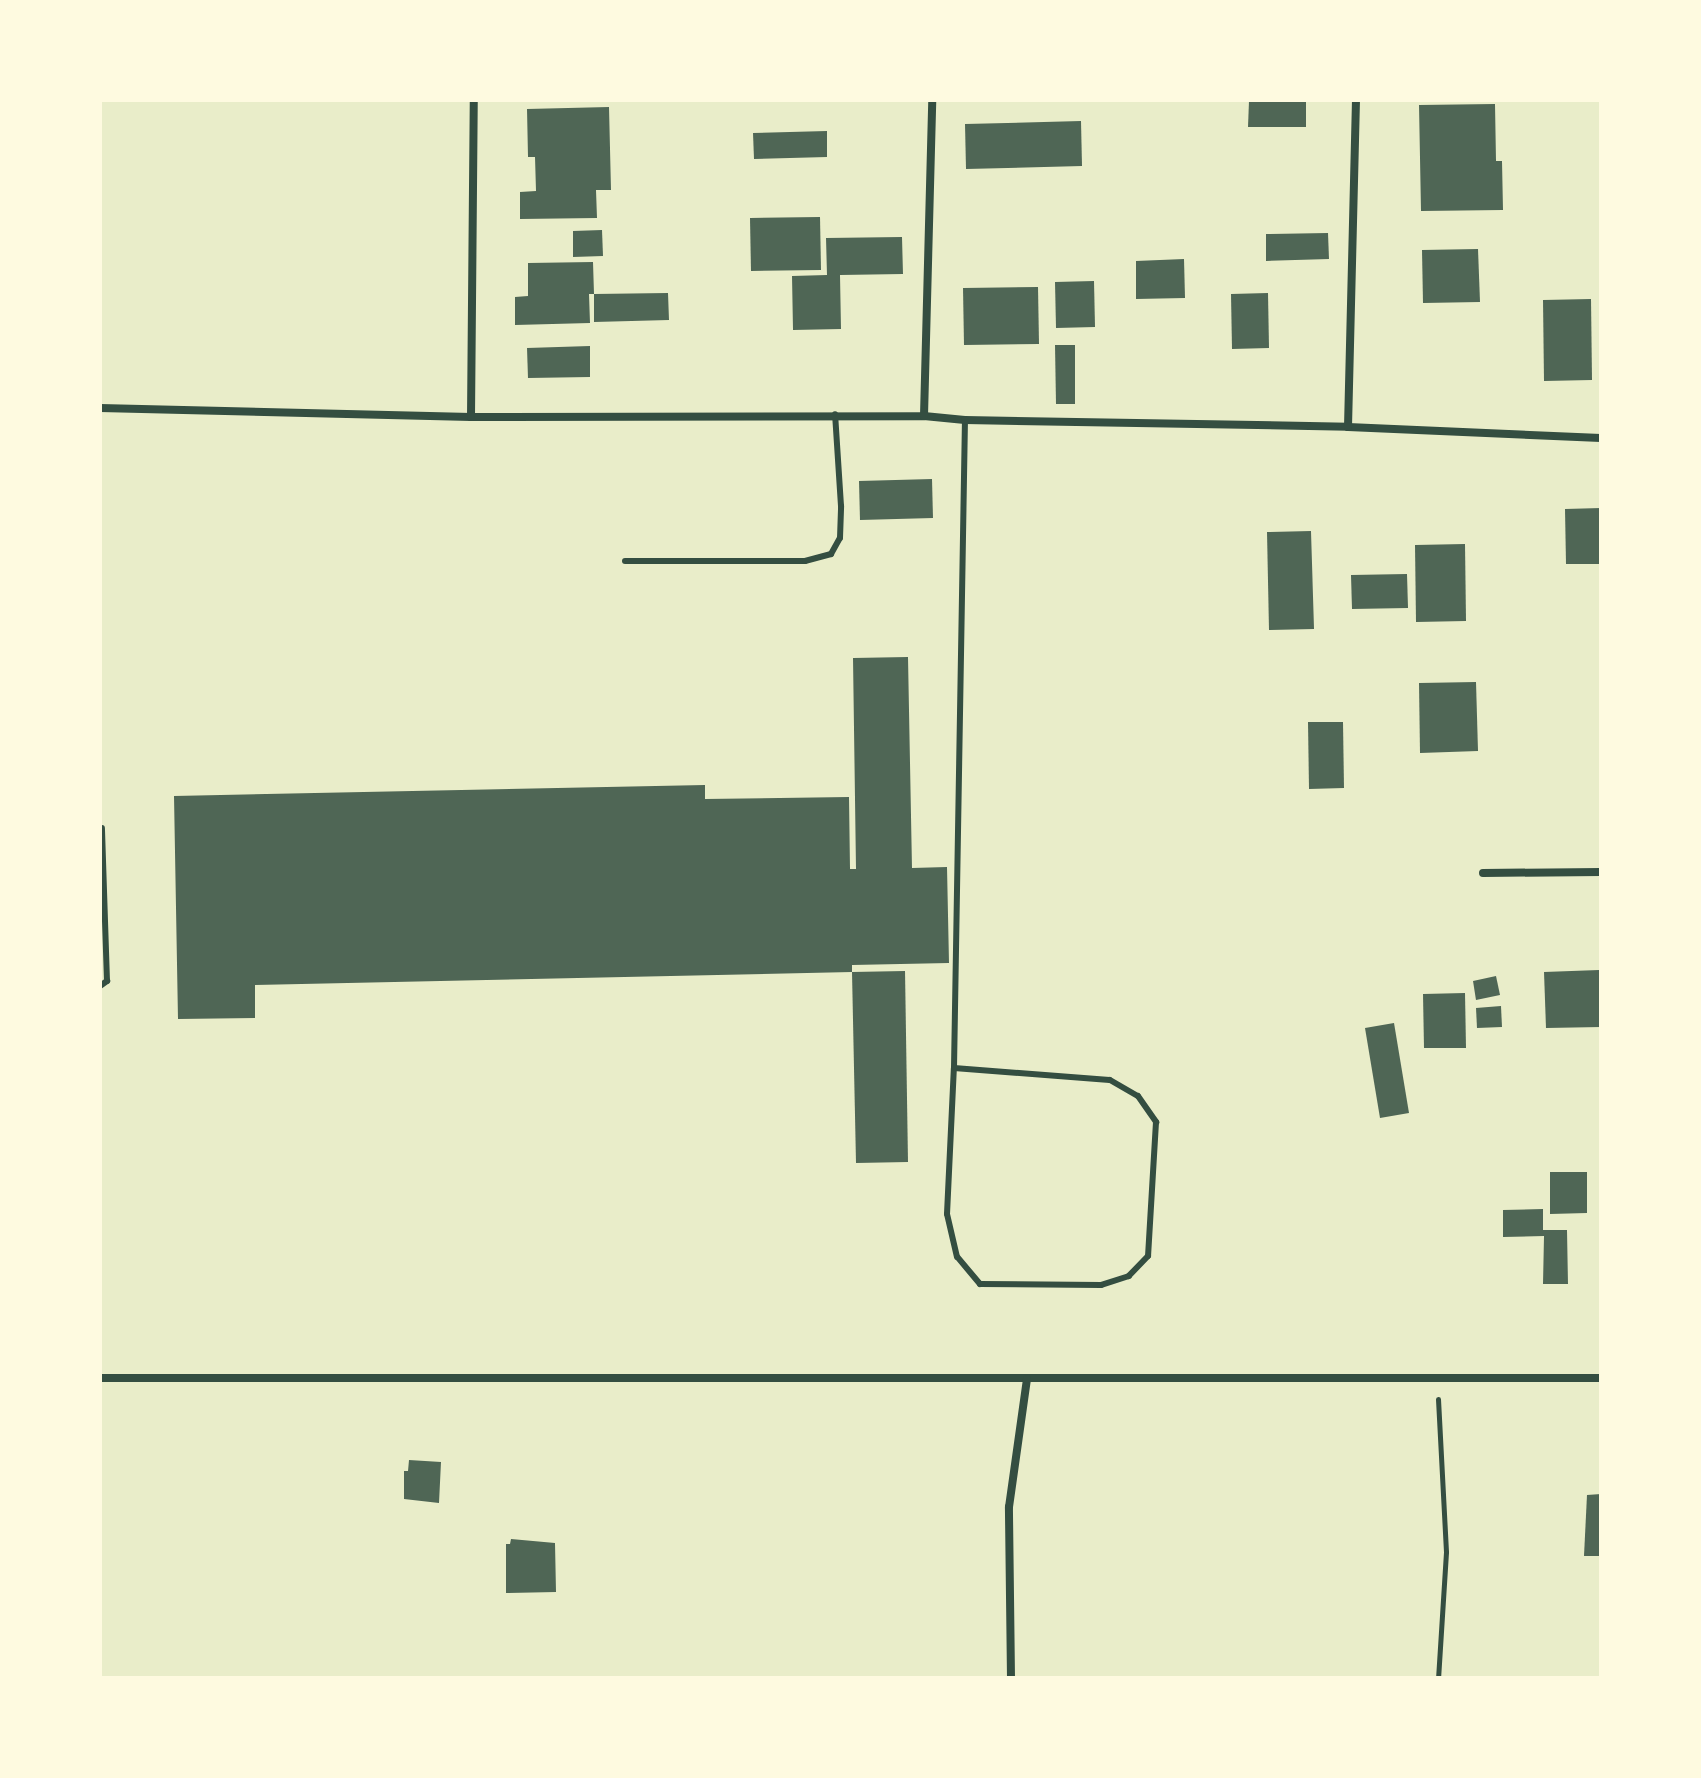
<!DOCTYPE html>
<html>
<head>
<meta charset="utf-8">
<style>
	body { margin:0 }
	#map { position:relative; width:1701px; height:1778px; overflow:hidden; background:#e9edc9; font-family:Georgia,serif }
	div>[style] { position:absolute }
	[style*='--x'] { left:calc(var(--x)*1px); top:calc(var(--y)*1px); width:calc(var(--w)*1px); rotate:calc(var(--a)*1deg) }
	.building>* { inset:0; background:#4f6655 }
	.path>* { height:5px; margin:-2.5px; padding:0 2.5px; transform-origin:2.5px; border-radius:2.5px; background:#344e41 }
	.service>* { height:6px; margin:-3px; padding:0 3px; transform-origin:3px; border-radius:3px; background:#344e41 }
	.minor>* { height:8px; margin:-4px; padding:0 4px; transform-origin:4px; border-radius:4px; background:#344e41 }
	span { translate:-50% -50%; white-space:nowrap; text-align:center; line-height:1.15; -webkit-text-stroke:7px #fefae0; paint-order:stroke }
	.frame { position:absolute; inset:0; border:102px solid #fefae0; pointer-events:none }
</style>
</head>
<body>
<div id="map">
	<div class="building">
		<i style="clip-path:polygon(1249px 101px,1306px 102px,1306px 127px,1248px 127px)"></i>
		<i style="clip-path:polygon(1495px 104px,1496px 161px,1502px 161px,1503px 210px,1421px 211px,1419px 105px)"></i>
		<i style="clip-path:polygon(609px 107px,611px 190px,596px 190px,597px 218px,520px 219px,520px 192px,536px 191px,535px 157px,528px 157px,527px 109px)"></i>
		<i style="clip-path:polygon(1081px 121px,1082px 166px,966px 169px,965px 124px)"></i>
		<i style="clip-path:polygon(827px 131px,827px 157px,754px 159px,753px 133px)"></i>
		<i style="clip-path:polygon(820px 217px,821px 270px,751px 271px,750px 218px)"></i>
		<i style="clip-path:polygon(602px 230px,603px 256px,573px 257px,573px 231px)"></i>
		<i style="clip-path:polygon(1328px 233px,1329px 259px,1266px 261px,1266px 234px)"></i>
		<i style="clip-path:polygon(902px 237px,903px 274px,840px 275px,841px 329px,793px 330px,792px 276px,827px 275px,826px 238px)"></i>
		<i style="clip-path:polygon(1478px 249px,1480px 302px,1423px 303px,1422px 250px)"></i>
		<i style="clip-path:polygon(1184px 259px,1185px 298px,1136px 299px,1136px 261px)"></i>
		<i style="clip-path:polygon(593px 262px,594px 294px,668px 293px,669px 320px,594px 322px,594px 294px,589px 294px,590px 323px,515px 325px,515px 297px,528px 296px,528px 263px)"></i>
		<i style="clip-path:polygon(1094px 281px,1095px 327px,1056px 328px,1055px 282px)"></i>
		<i style="clip-path:polygon(1038px 287px,1039px 344px,964px 345px,963px 288px)"></i>
		<i style="clip-path:polygon(1268px 293px,1269px 348px,1232px 349px,1231px 294px)"></i>
		<i style="clip-path:polygon(1591px 299px,1592px 380px,1544px 381px,1543px 300px)"></i>
		<i style="clip-path:polygon(1055px 345px,1075px 345px,1075px 404px,1056px 404px)"></i>
		<i style="clip-path:polygon(590px 346px,590px 377px,528px 378px,527px 348px)"></i>
		<i style="clip-path:polygon(932px 479px,933px 518px,860px 520px,859px 481px)"></i>
		<i style="clip-path:polygon(1601px 508px,1601px 564px,1566px 564px,1565px 509px)"></i>
		<i style="clip-path:polygon(1311px 531px,1314px 629px,1269px 630px,1267px 532px)"></i>
		<i style="clip-path:polygon(1465px 544px,1466px 621px,1416px 622px,1415px 545px)"></i>
		<i style="clip-path:polygon(1407px 574px,1408px 608px,1352px 609px,1351px 575px)"></i>
		<i style="clip-path:polygon(908px 657px,912px 868px,947px 867px,949px 963px,852px 965px,852px 972px,255px 985px,255px 1018px,178px 1019px,174px 796px,705px 785px,705px 799px,849px 797px,850px 869px,856px 869px,853px 658px)"></i>
		<i style="clip-path:polygon(1476px 682px,1478px 751px,1420px 753px,1419px 683px)"></i>
		<i style="clip-path:polygon(1308px 722px,1343px 722px,1344px 788px,1309px 789px)"></i>
		<i style="clip-path:polygon(1599px 970px,1601px 1027px,1546px 1028px,1544px 972px)"></i>
		<i style="clip-path:polygon(905px 971px,908px 1162px,856px 1163px,852px 972px)"></i>
		<i style="clip-path:polygon(1496px 976px,1500px 995px,1476px 1000px,1473px 981px)"></i>
		<i style="clip-path:polygon(1465px 993px,1466px 1048px,1424px 1048px,1423px 994px)"></i>
		<i style="clip-path:polygon(1501px 1006px,1502px 1027px,1477px 1028px,1476px 1008px)"></i>
		<i style="clip-path:polygon(1394px 1023px,1409px 1113px,1380px 1118px,1365px 1028px)"></i>
		<i style="clip-path:polygon(1550px 1172px,1587px 1172px,1587px 1213px,1550px 1214px)"></i>
		<i style="clip-path:polygon(1543px 1209px,1543px 1230px,1567px 1230px,1568px 1284px,1543px 1284px,1544px 1236px,1503px 1237px,1503px 1210px)"></i>
		<i style="clip-path:polygon(409px 1460px,441px 1462px,439px 1503px,404px 1499px,404px 1471px,408px 1471px)"></i>
		<i style="clip-path:polygon(1601px 1494px,1601px 1556px,1584px 1556px,1587px 1495px)"></i>
		<i style="clip-path:polygon(511px 1539px,555px 1543px,556px 1592px,506px 1593px,506px 1544px,510px 1544px)"></i>
	</div>
	<div class="path">
		<i style="--x:1438;--y:1399;--w:153;--a:87"></i>
		<i style="--x:1446;--y:1552;--w:126;--a:93.6"></i>
	</div>
	<div class="service">
		<i style="--x:625;--y:561;--w:180;--a:0"></i>
		<i style="--x:805;--y:561;--w:27;--a:-15"></i>
		<i style="--x:831;--y:554;--w:18;--a:-61"></i>
		<i style="--x:840;--y:538;--w:32;--a:-88"></i>
		<i style="--x:841;--y:506;--w:92;--a:-93.7"></i>
		<i style="--x:100;--y:986;--w:9;--a:-36"></i>
		<i style="--x:107;--y:981;--w:153;--a:-91.9"></i>
		<i style="--x:954;--y:1068;--w:156;--a:4.4"></i>
		<i style="--x:1110;--y:1080;--w:32;--a:30"></i>
		<i style="--x:1138;--y:1096;--w:32;--a:55"></i>
		<i style="--x:1156;--y:1122;--w:134;--a:93.4"></i>
		<i style="--x:1148;--y:1256;--w:28;--a:134"></i>
		<i style="--x:1129;--y:1276;--w:29;--a:162"></i>
		<i style="--x:1101;--y:1285;--w:121;--a:-179.5"></i>
		<i style="--x:980;--y:1284;--w:35;--a:-130"></i>
		<i style="--x:957;--y:1257;--w:44;--a:-103.1"></i>
		<i style="--x:947;--y:1214;--w:146;--a:-87.3"></i>
		<i style="--x:954;--y:1068;--w:648;--a:-89.03"></i>
	</div>
	<div class="minor">
		<i style="--x:100;--y:408;--w:371;--a:1.4"></i>
		<i style="--x:471;--y:417;--w:453;--a:-0.1"></i>
		<i style="--x:924;--y:416;--w:41;--a:5.6"></i>
		<i style="--x:965;--y:420;--w:383;--a:1"></i>
		<i style="--x:1348;--y:427;--w:253;--a:2.5"></i>
		<i style="--x:924;--y:416;--w:316;--a:-88.5"></i>
		<i style="--x:471;--y:417;--w:317;--a:-89.5"></i>
		<i style="--x:1348;--y:427;--w:327;--a:-88.6"></i>
		<i style="--x:1483;--y:873;--w:118;--a:-0.5"></i>
		<i style="--x:100;--y:1378;--w:1501;--a:0"></i>
		<i style="--x:1011;--y:1678;--w:171;--a:-90.7"></i>
		<i style="--x:1009;--y:1507;--w:129;--a:-82"></i>
	</div>
	<div class="frame"></div>
</div>
</body>
</html>
